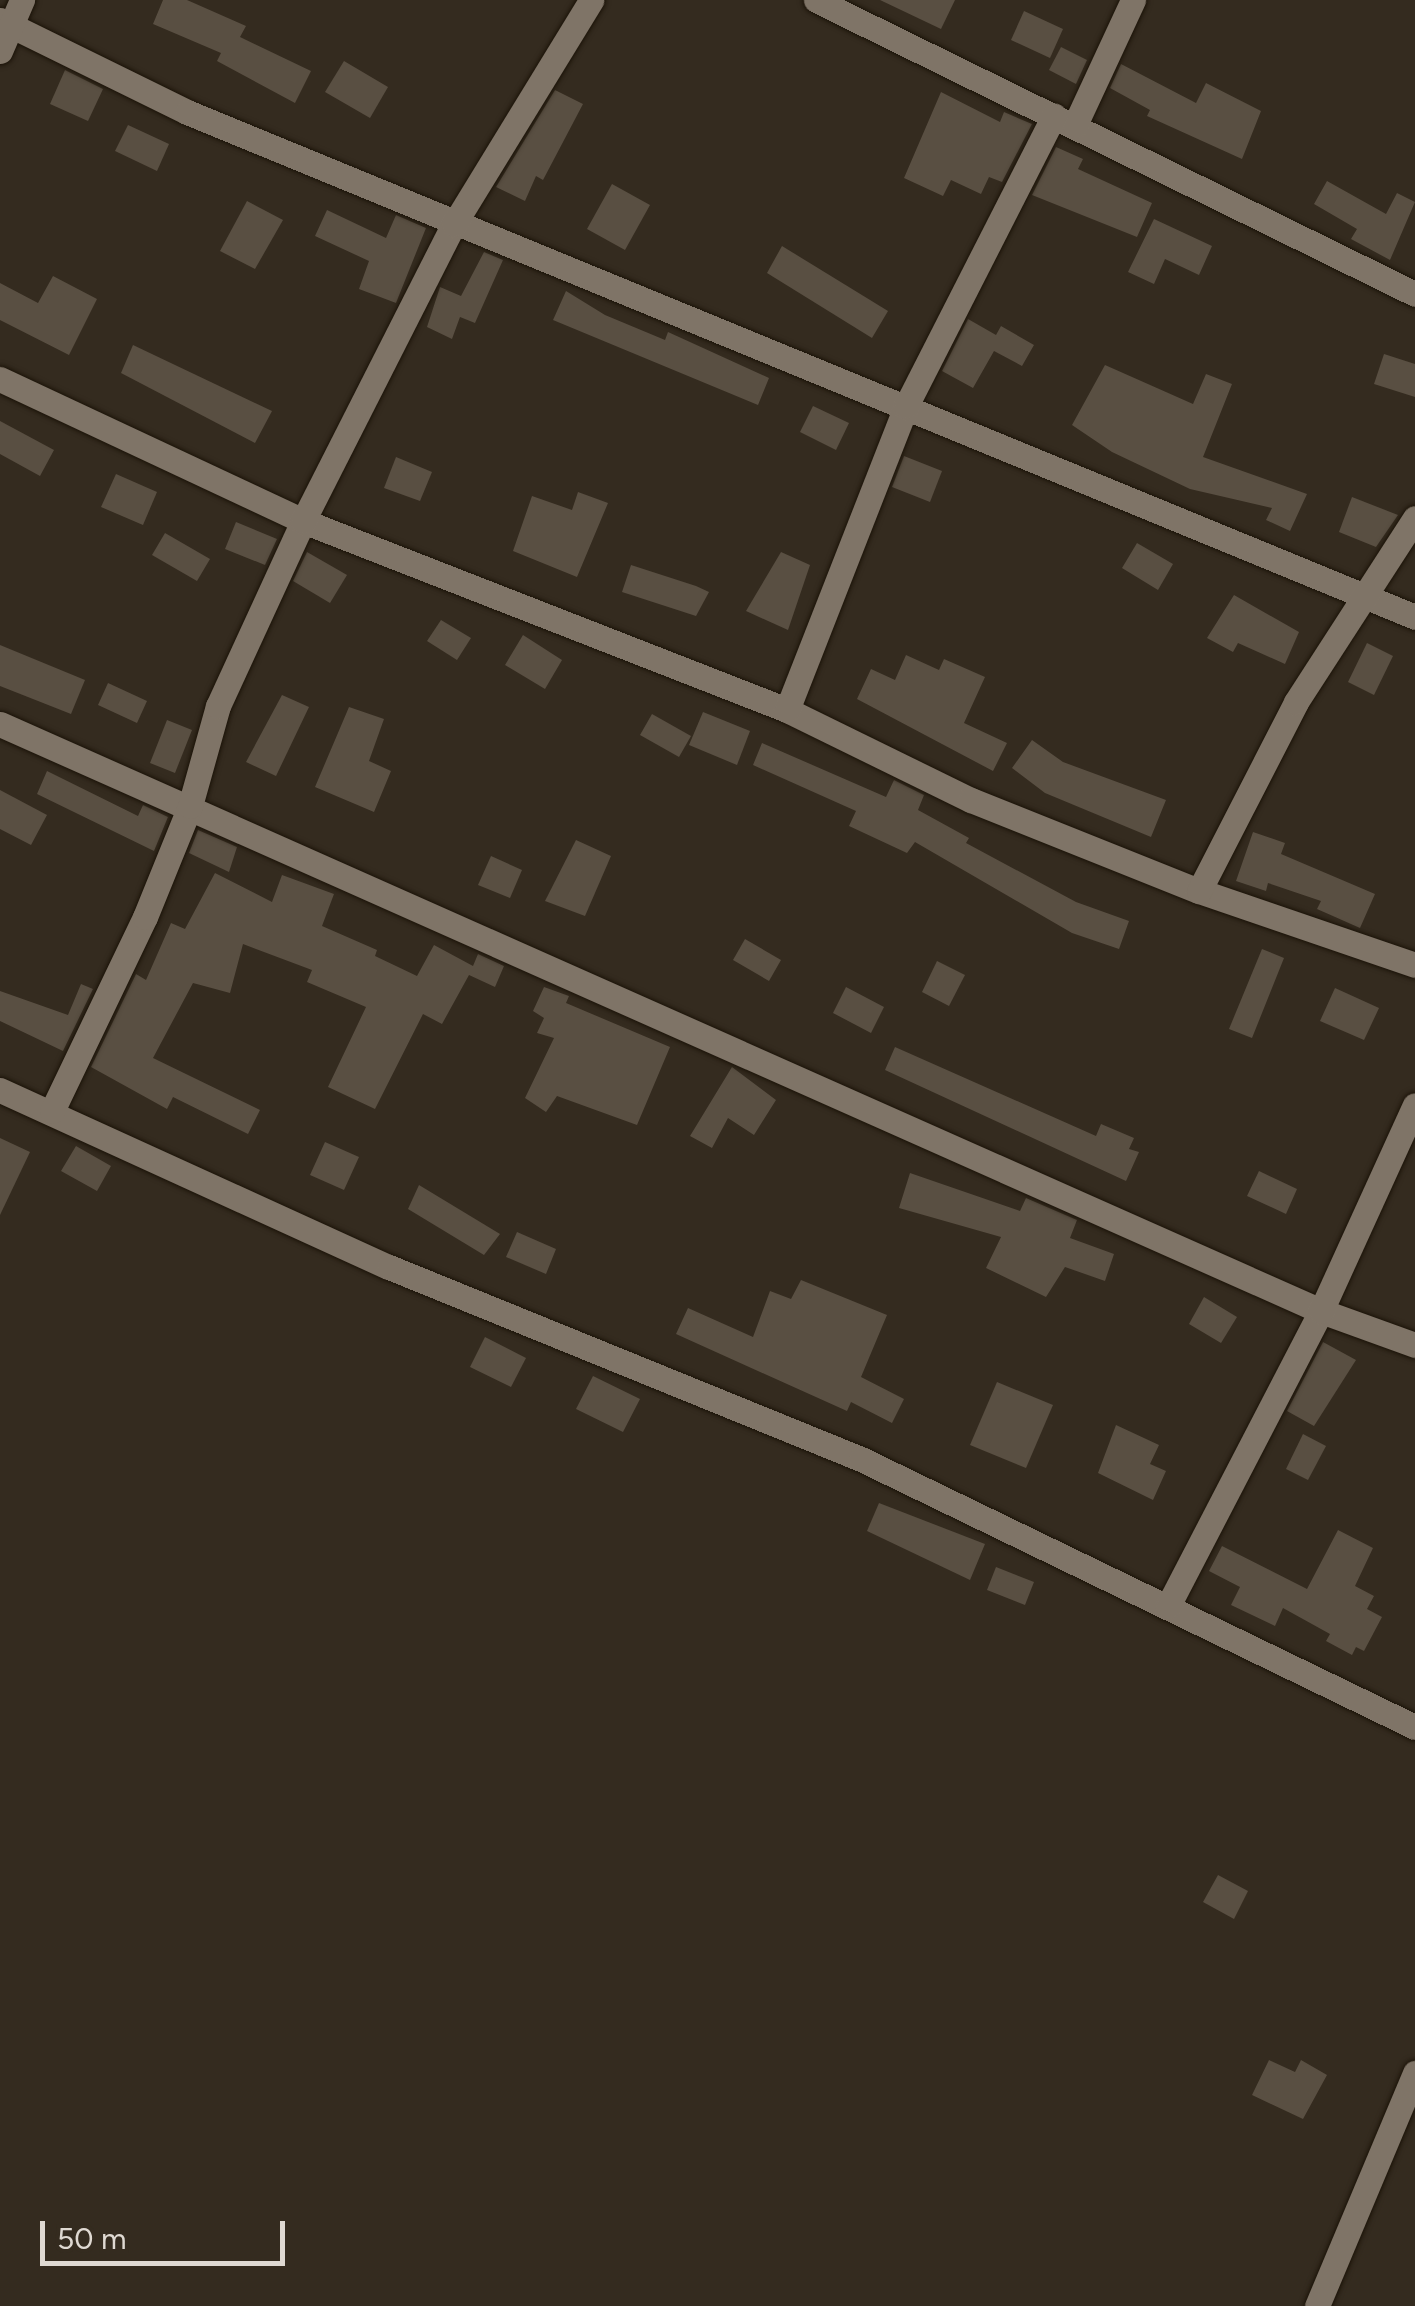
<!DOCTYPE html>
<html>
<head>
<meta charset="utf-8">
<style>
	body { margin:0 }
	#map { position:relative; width:1415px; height:2306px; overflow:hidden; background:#342b1f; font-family:Figtree,sans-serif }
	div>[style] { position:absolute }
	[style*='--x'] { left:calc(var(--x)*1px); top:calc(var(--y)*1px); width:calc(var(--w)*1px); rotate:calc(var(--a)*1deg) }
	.building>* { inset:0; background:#594f42 }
	.roads { filter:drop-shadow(0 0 2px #1b1308) drop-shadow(0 0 2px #1b1308) }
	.street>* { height:25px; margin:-12.5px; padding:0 12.5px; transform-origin:12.5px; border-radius:12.5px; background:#7f7467 }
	span { translate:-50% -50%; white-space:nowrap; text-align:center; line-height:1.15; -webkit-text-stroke:10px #342b1f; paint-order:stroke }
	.scale { position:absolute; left:40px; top:2221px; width:245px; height:45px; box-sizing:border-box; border:5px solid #dfd9d2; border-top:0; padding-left:12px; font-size:30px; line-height:35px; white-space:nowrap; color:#dfd9d2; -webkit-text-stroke:8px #342b1f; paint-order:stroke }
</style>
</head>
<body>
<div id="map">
	<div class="building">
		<i style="clip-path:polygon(163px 0,187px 0,246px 26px,240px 37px,311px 71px,295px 103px,217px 61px,221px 53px,153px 24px)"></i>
		<i style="clip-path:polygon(880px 0,955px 0,941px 29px)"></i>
		<i style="clip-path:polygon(1024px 11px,1063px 29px,1050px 58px,1011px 40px)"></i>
		<i style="clip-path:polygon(1061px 47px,1087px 60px,1076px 84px,1049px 70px)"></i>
		<i style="clip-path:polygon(344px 61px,388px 87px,370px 118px,325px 92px)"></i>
		<i style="clip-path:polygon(1121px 64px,1196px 103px,1206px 83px,1261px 111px,1242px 159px,1147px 116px,1150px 110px,1110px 88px)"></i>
		<i style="clip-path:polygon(65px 70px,103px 89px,88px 121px,50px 104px)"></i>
		<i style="clip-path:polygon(555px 90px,583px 104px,543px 180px,536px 176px,525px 201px,496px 187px)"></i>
		<i style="clip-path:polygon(941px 92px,1000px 122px,1004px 112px,1032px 124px,1002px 182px,989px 177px,981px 194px,951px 180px,943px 196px,904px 178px)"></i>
		<i style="clip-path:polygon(128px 125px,169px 144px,157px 171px,115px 151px)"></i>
		<i style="clip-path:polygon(1056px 147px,1083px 159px,1078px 169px,1152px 203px,1137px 237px,1032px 195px)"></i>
		<i style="clip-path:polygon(1327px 181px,1386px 214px,1397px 193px,1415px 202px,1390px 260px,1351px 239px,1357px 229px,1314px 204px)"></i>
		<i style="clip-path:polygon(612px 184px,650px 205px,625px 250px,587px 229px)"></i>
		<i style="clip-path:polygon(247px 201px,283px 220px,255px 269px,220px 251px)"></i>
		<i style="clip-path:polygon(327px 210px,386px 238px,396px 215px,426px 228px,396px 303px,359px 289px,369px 261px,315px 236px)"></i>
		<i style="clip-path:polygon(1154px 219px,1212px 246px,1199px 275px,1165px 259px,1154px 284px,1128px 272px)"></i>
		<i style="clip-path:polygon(782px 246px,888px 311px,872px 338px,767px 273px)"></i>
		<i style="clip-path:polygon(484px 252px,503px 260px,475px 323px,460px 317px,452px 339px,427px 327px,440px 287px,461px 296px)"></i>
		<i style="clip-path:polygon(53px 276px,97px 299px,69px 355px,0 320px,0 283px,38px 303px)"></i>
		<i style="clip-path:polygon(566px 291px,605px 315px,665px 340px,668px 332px,769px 378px,758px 405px,553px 320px)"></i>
		<i style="clip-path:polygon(968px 319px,996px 335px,1001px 326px,1034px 345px,1022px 366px,994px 351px,973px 388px,942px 371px)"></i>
		<i style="clip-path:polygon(133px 345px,272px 411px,255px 443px,121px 373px)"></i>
		<i style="clip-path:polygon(1384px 354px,1415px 364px,1415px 397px,1374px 384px)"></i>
		<i style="clip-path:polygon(1105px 365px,1193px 404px,1206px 374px,1232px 384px,1203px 457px,1307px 494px,1290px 531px,1266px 520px,1272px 508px,1190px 489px,1112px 452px,1072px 425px)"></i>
		<i style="clip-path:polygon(813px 406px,849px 423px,836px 450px,800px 432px)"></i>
		<i style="clip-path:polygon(0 421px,54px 450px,40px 476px,0 454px)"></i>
		<i style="clip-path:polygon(904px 456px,942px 471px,930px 502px,892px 487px)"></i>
		<i style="clip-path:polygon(396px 457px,432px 472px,420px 501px,384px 488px)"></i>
		<i style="clip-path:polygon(116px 474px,157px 492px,143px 525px,101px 507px)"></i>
		<i style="clip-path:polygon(578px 492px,608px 503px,577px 577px,513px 551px,532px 496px,572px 510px)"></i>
		<i style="clip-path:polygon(1352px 497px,1398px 515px,1376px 547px,1339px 532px)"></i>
		<i style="clip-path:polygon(236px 522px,277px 539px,265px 565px,225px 549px)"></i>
		<i style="clip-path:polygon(165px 533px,210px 559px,197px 581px,152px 555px)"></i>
		<i style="clip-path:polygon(1137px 543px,1173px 564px,1158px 590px,1122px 568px)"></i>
		<i style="clip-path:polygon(307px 552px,347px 575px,330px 603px,293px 581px)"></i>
		<i style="clip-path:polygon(781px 552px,810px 565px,788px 630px,746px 611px)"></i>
		<i style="clip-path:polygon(631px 565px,696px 586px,709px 592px,696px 616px,622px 592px)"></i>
		<i style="clip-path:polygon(1234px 595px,1299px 632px,1285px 664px,1238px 643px,1233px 652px,1207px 638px)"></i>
		<i style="clip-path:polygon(441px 620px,471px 638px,457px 660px,427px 641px)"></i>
		<i style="clip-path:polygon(523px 635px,562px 660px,545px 689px,505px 665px)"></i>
		<i style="clip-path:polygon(1367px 643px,1393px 656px,1374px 695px,1348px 682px)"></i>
		<i style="clip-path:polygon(0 645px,85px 680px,71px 714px,0 686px)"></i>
		<i style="clip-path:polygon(906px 655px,939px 670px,944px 659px,985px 677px,964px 723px,1007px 743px,993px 771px,857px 699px,871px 669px,895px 680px)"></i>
		<i style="clip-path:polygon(108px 683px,147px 701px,137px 723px,98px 705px)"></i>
		<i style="clip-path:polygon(282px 695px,309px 707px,276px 776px,246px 762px)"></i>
		<i style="clip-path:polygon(349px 707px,384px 719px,369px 761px,391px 771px,374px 812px,315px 787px)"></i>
		<i style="clip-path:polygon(703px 712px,750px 731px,737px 765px,689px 745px)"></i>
		<i style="clip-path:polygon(652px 714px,691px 736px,679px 757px,640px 735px)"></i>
		<i style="clip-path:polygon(167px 720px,192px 730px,175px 773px,150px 763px)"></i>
		<i style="clip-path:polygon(1032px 740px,1063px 762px,1166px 800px,1151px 837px,1045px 793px,1012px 768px)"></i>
		<i style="clip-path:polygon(762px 743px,886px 797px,894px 780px,924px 795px,918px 810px,969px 838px,966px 843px,1076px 902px,1129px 921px,1119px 949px,1072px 933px,915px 842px,907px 853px,849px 826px,856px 811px,753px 765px)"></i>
		<i style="clip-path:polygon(47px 771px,138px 816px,143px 805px,168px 817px,154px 851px,37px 794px)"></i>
		<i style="clip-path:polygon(0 790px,47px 815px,31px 845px,0 829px)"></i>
		<i style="clip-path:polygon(198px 830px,237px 847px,229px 872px,189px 853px)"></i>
		<i style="clip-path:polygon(1253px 832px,1285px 843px,1281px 854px,1375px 894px,1360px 928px,1317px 909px,1321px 901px,1268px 883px,1266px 891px,1236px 881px)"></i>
		<i style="clip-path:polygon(576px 840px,611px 856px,585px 916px,545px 901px)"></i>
		<i style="clip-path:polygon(491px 856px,522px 870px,510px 898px,478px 885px)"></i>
		<i style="clip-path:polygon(215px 873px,272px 902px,282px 875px,334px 894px,322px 926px,377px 950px,375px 956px,417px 976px,434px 945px,473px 966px,478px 954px,504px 966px,495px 987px,469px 975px,442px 1024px,423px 1014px,375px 1109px,328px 1087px,366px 1007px,307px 982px,312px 970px,243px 944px,230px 993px,193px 983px,153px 1058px,260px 1110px,248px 1134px,173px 1097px,167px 1109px,91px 1067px,136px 974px,146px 980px,171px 923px,185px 929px)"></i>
		<i style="clip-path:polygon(745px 939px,781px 960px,769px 981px,733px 960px)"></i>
		<i style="clip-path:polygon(1262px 949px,1284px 958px,1252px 1038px,1229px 1029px)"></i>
		<i style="clip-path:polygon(937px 961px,965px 975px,949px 1006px,922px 992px)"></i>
		<i style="clip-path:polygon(81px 984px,93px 989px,63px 1051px,0 1021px,0 991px,68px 1015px)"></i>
		<i style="clip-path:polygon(544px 987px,569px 996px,566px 1003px,670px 1047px,637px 1125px,557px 1096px,546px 1112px,525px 1098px,554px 1038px,537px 1033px,544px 1018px,533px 1011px)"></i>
		<i style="clip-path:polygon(846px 987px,884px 1007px,871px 1033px,833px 1013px)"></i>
		<i style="clip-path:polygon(1335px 988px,1379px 1008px,1364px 1040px,1320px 1021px)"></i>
		<i style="clip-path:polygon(895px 1047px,1096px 1136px,1101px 1124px,1134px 1138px,1129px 1149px,1139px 1152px,1126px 1181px,885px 1070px)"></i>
		<i style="clip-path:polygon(732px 1067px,776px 1100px,754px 1135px,728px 1118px,712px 1148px,690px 1136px)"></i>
		<i style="clip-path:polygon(0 1138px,30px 1152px,0 1215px)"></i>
		<i style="clip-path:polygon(325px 1142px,359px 1157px,344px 1190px,310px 1175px)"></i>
		<i style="clip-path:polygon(76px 1146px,111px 1166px,97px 1191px,61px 1171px)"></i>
		<i style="clip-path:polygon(1259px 1171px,1297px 1189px,1286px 1214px,1247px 1196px)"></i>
		<i style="clip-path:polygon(910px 1173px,1020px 1211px,1026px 1198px,1077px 1220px,1070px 1238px,1114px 1254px,1105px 1281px,1065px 1267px,1046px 1297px,986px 1268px,1001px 1237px,899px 1208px)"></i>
		<i style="clip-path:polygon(419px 1185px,500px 1234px,484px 1255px,408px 1209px)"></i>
		<i style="clip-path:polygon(517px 1232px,556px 1249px,546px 1274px,506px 1257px)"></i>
		<i style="clip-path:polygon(801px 1280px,887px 1315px,861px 1377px,904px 1399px,892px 1423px,851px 1402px,847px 1411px,676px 1334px,688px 1308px,753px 1337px,770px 1291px,791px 1299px)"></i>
		<i style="clip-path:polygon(1204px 1297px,1237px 1317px,1221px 1343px,1189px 1324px)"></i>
		<i style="clip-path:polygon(485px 1337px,526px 1358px,511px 1387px,470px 1367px)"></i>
		<i style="clip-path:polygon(1323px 1342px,1356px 1360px,1314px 1426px,1287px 1411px)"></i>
		<i style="clip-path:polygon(593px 1376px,640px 1399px,623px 1432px,576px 1409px)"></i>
		<i style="clip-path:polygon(997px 1382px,1053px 1405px,1026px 1468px,970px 1445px)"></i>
		<i style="clip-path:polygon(1116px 1425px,1159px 1445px,1150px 1464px,1166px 1471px,1153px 1500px,1098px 1473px)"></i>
		<i style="clip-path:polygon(1303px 1434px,1326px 1446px,1308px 1480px,1286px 1469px)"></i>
		<i style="clip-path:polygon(879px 1503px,985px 1544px,970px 1580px,867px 1531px)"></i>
		<i style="clip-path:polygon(1338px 1530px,1373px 1548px,1355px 1586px,1374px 1596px,1367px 1609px,1382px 1617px,1364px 1651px,1356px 1647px,1352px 1655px,1326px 1641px,1330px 1634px,1283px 1608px,1275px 1626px,1231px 1605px,1240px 1587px,1209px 1571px,1222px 1546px,1307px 1589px)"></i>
		<i style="clip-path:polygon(996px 1567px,1034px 1582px,1025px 1605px,987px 1590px)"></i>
		<i style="clip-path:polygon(1218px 1875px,1248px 1891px,1234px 1919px,1203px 1902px)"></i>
		<i style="clip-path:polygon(1269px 2060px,1295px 2072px,1301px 2060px,1327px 2075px,1303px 2119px,1252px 2095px)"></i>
	</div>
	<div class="roads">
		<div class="street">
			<i style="--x:816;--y:0;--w:667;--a:26.14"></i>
			<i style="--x:0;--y:20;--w:208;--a:26.2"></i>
			<i style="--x:187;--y:112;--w:1328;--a:22.35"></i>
			<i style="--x:0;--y:51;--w:56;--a:-66.7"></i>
			<i style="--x:1075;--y:125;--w:138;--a:-65.1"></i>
			<i style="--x:0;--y:379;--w:335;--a:25.1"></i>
			<i style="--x:303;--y:521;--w:520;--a:21.33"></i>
			<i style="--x:787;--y:710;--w:205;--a:26.1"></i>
			<i style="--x:971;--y:800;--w:245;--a:21.8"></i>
			<i style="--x:1199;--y:891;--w:228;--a:18.9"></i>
			<i style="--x:787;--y:710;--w:326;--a:-68.6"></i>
			<i style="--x:906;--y:406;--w:326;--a:-63"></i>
			<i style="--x:0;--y:724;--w:1446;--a:23.96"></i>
			<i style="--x:1321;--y:1311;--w:100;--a:19.9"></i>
			<i style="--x:1199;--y:891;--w:212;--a:-62.8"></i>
			<i style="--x:1296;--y:702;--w:219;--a:-57.1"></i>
			<i style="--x:0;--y:1090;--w:427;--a:24.5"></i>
			<i style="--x:389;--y:1267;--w:510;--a:22.14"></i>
			<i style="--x:861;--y:1459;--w:615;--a:25.82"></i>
			<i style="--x:52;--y:1111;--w:215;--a:-64.4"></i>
			<i style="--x:145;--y:917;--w:120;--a:-67.9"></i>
			<i style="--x:190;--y:806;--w:104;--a:-74.4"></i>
			<i style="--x:218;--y:706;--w:204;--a:-65.3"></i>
			<i style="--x:303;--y:521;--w:333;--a:-63.1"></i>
			<i style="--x:454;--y:224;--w:263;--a:-58.5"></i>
			<i style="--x:1168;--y:1606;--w:332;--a:-62.6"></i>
			<i style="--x:1321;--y:1311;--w:226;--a:-65.5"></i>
			<i style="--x:1317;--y:2306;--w:253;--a:-67.2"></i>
		</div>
	</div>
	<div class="scale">50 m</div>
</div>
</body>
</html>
